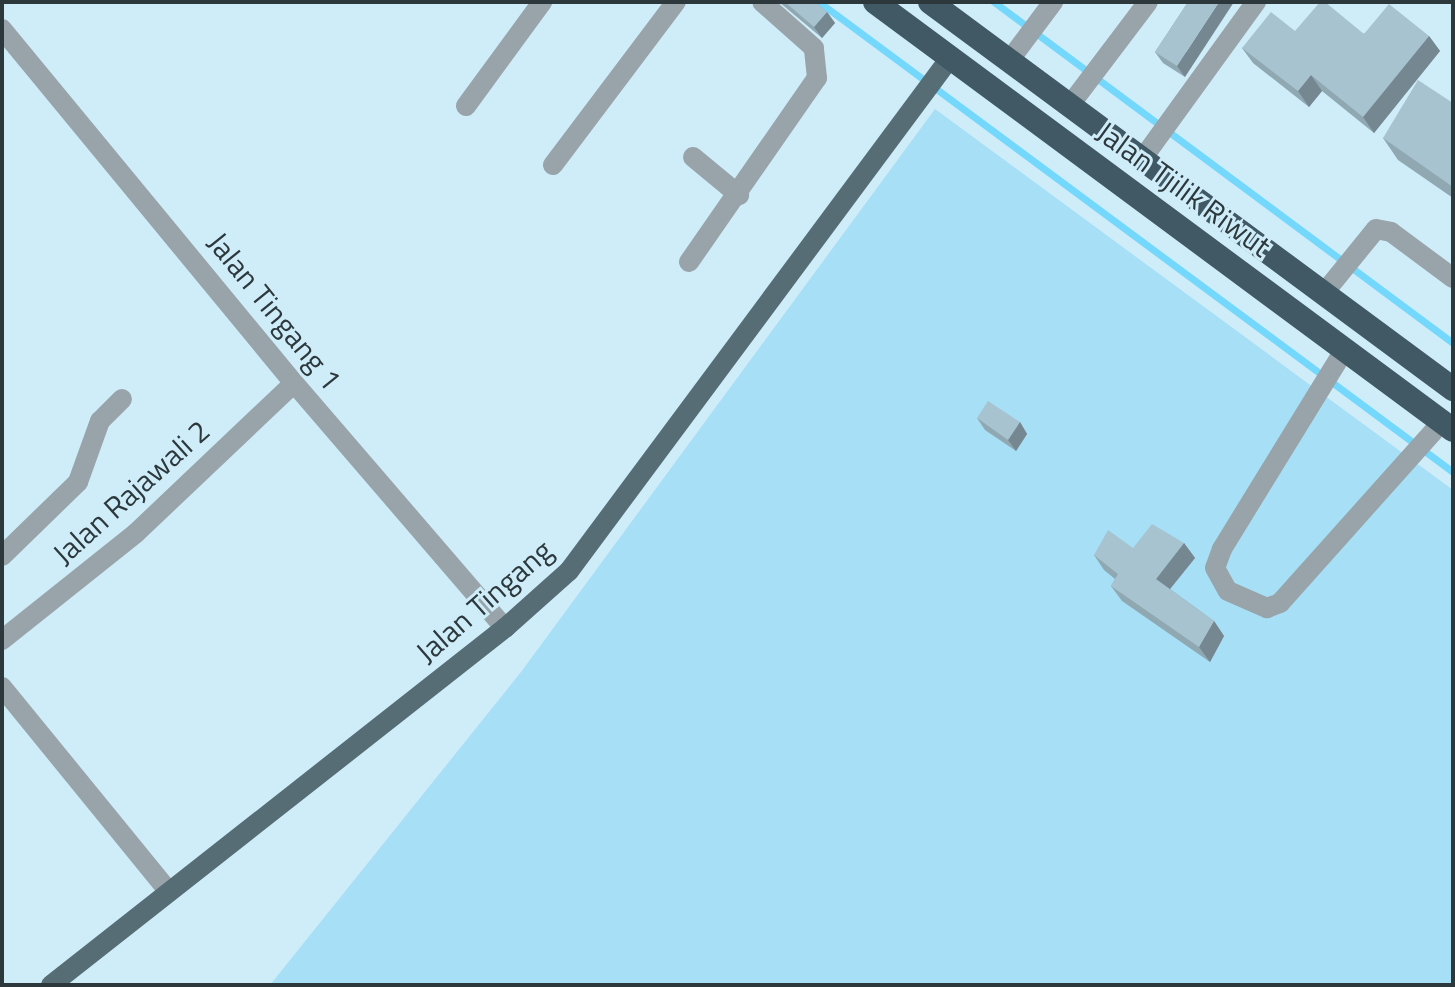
<!DOCTYPE html>
<html>
<head>
<meta charset="utf-8">
<style>
	body { margin:0 }
	#map { position:relative; width:1455px; height:987px; overflow:hidden; background:#cfecf9; font-family:"Titillium Web",sans-serif }
	div>[style] { position:absolute }
	[style*='--x'] { left:calc(var(--x)*1px); top:calc(var(--y)*1px); width:calc(var(--w)*1px); rotate:calc(var(--a)*1deg) }
	.green>* { inset:0; background:#a7dff7 }
	.stream>* { height:7px; margin:-3.5px; padding:0 3.5px; transform-origin:3.5px; border-radius:3.5px; background:#74d7fc }
	.minor>* { height:20px; margin:-10px; padding:0 10px; transform-origin:10px; border-radius:10px; background:#98a4a9 }
	.major>* { height:20px; margin:-10px; padding:0 10px; transform-origin:10px; border-radius:10px; background:#576d76 }
	.highway>* { height:24px; margin:-12px; padding:0 12px; transform-origin:12px; border-radius:12px; background:#405964 }
	.wall>* { inset:0; background:#90a8b2 }
	.shaded-wall>* { inset:0; background:#758891 }
	.building>* { inset:0; background:#a7c3cf }
	span { translate:-50% -50%; white-space:nowrap; text-align:center; line-height:1.15; -webkit-text-stroke:6px #cfecf9; paint-order:stroke }
	.street-label { font-size:30px; color:#2c383c }
	.frame { position:absolute; inset:0; border:4px solid #2c383c; pointer-events:none }
</style>
</head>
<body>
<div id="map">
	<div class="green">
		<i style="clip-path:polygon(935px 109px,1453px 490px,1453px 985px,270px 985px,521px 672px)"></i>
	</div>
	<div class="stream">
		<i style="--x:819;--y:2;--w:789;--a:36.55"></i>
		<i style="--x:994;--y:2;--w:572;--a:36.61"></i>
	</div>
	<div class="minor">
		<i style="--x:2;--y:29;--w:459;--a:50.5"></i>
		<i style="--x:294;--y:383;--w:323;--a:49.3"></i>
		<i style="--x:1009;--y:61;--w:74;--a:-53.3"></i>
		<i style="--x:1070;--y:105;--w:129;--a:-52.9"></i>
		<i style="--x:466;--y:106;--w:129;--a:-53.8"></i>
		<i style="--x:693;--y:157;--w:60;--a:39.6"></i>
		<i style="--x:1143;--y:158;--w:193;--a:-54.1"></i>
		<i style="--x:553;--y:165;--w:204;--a:-53"></i>
		<i style="--x:689;--y:262;--w:224;--a:-55.2"></i>
		<i style="--x:817;--y:78;--w:30;--a:-96"></i>
		<i style="--x:814;--y:48;--w:69;--a:-138.5"></i>
		<i style="--x:1324;--y:293;--w:82;--a:-50.9"></i>
		<i style="--x:1376;--y:229;--w:15;--a:11"></i>
		<i style="--x:1391;--y:232;--w:77;--a:36.6"></i>
		<i style="--x:1345;--y:349;--w:235;--a:121.6"></i>
		<i style="--x:1222;--y:549;--w:20;--a:110"></i>
		<i style="--x:1215;--y:568;--w:26;--a:61"></i>
		<i style="--x:1228;--y:591;--w:43;--a:23.6"></i>
		<i style="--x:1267;--y:608;--w:14;--a:-21"></i>
		<i style="--x:1280;--y:603;--w:243;--a:-48.2"></i>
		<i style="--x:2;--y:556;--w:106;--a:-44.2"></i>
		<i style="--x:78;--y:482;--w:65;--a:-70.2"></i>
		<i style="--x:100;--y:421;--w:31;--a:-45"></i>
		<i style="--x:2;--y:640;--w:171;--a:-38.6"></i>
		<i style="--x:136;--y:533;--w:218;--a:-43.5"></i>
		<i style="--x:2;--y:687;--w:264;--a:50.8"></i>
	</div>
	<div class="major">
		<i style="--x:51;--y:985;--w:578;--a:-38.18"></i>
		<i style="--x:505;--y:628;--w:86;--a:-41.7"></i>
		<i style="--x:569;--y:571;--w:639;--a:-53.4"></i>
	</div>
	<div class="highway">
		<i style="--x:875;--y:2;--w:719;--a:36.52"></i>
		<i style="--x:930;--y:2;--w:651;--a:36.5"></i>
	</div>
	<div class="wall">
		<i style="clip-path:polygon(779px 2px,815px 2px,827px 12px,835px 23px,822px 38px)"></i>
		<i style="clip-path:polygon(1188px 2px,1185px 77px,1163px 63px,1155px 52px)"></i>
		<i style="clip-path:polygon(1295px 31px,1429px 36px,1440px 51px,1374px 133px,1322px 91px,1309px 107px,1253px 63px,1242px 48px)"></i>
		<i style="clip-path:polygon(1453px 103px,1453px 198px,1398px 160px,1383px 138px)"></i>
		<i style="clip-path:polygon(977px 418px,1020px 422px,1027px 434px,1016px 451px,985px 430px)"></i>
		<i style="clip-path:polygon(1184px 543px,1195px 558px,1170px 589px,1214px 621px,1224px 636px,1210px 662px,1122px 601px,1111px 586px,1115px 579px,1104px 570px,1094px 555px)"></i>
	</div>
	<div class="shaded-wall">
		<i style="clip-path:polygon(1219px 2px,1234px 2px,1185px 77px,1177px 66px)"></i>
		<i style="clip-path:polygon(827px 12px,835px 23px,822px 38px,814px 27px)"></i>
		<i style="clip-path:polygon(1429px 36px,1440px 51px,1374px 133px,1363px 117px)"></i>
		<i style="clip-path:polygon(1311px 75px,1322px 91px,1309px 107px,1298px 91px)"></i>
		<i style="clip-path:polygon(1020px 422px,1027px 434px,1016px 451px,1008px 440px)"></i>
		<i style="clip-path:polygon(1184px 543px,1195px 558px,1166px 594px,1156px 579px)"></i>
		<i style="clip-path:polygon(1214px 621px,1224px 636px,1210px 662px,1199px 647px)"></i>
	</div>
	<div class="building">
		<i style="clip-path:polygon(785px 2px,815px 2px,827px 12px,814px 27px)"></i>
		<i style="clip-path:polygon(1188px 2px,1219px 2px,1177px 66px,1155px 52px)"></i>
		<i style="clip-path:polygon(1320px 2px,1325px 2px,1364px 34px,1389px 4px,1429px 36px,1363px 117px,1311px 75px,1298px 91px,1242px 48px,1271px 12px,1295px 31px)"></i>
		<i style="clip-path:polygon(1418px 80px,1453px 103px,1453px 187px,1383px 138px)"></i>
		<i style="clip-path:polygon(988px 401px,1020px 422px,1008px 440px,977px 418px)"></i>
		<i style="clip-path:polygon(1152px 524px,1184px 543px,1156px 579px,1214px 621px,1199px 647px,1111px 586px,1118px 574px,1094px 555px,1108px 530px,1133px 548px)"></i>
	</div>
	<div class="street-label">
		<span style="left:1184px;top:189px;rotate:36deg">Jalan Tjilik Riwut</span>
		<span style="left:275px;top:311px;rotate:51deg">Jalan Tingang 1</span>
		<span style="left:131px;top:492px;rotate:-42deg">Jalan Rajawali 2</span>
		<span style="left:484px;top:601px;rotate:-41deg">Jalan Tingang</span>
	</div>
	<div class="frame"></div>
</div>
</body>
</html>
